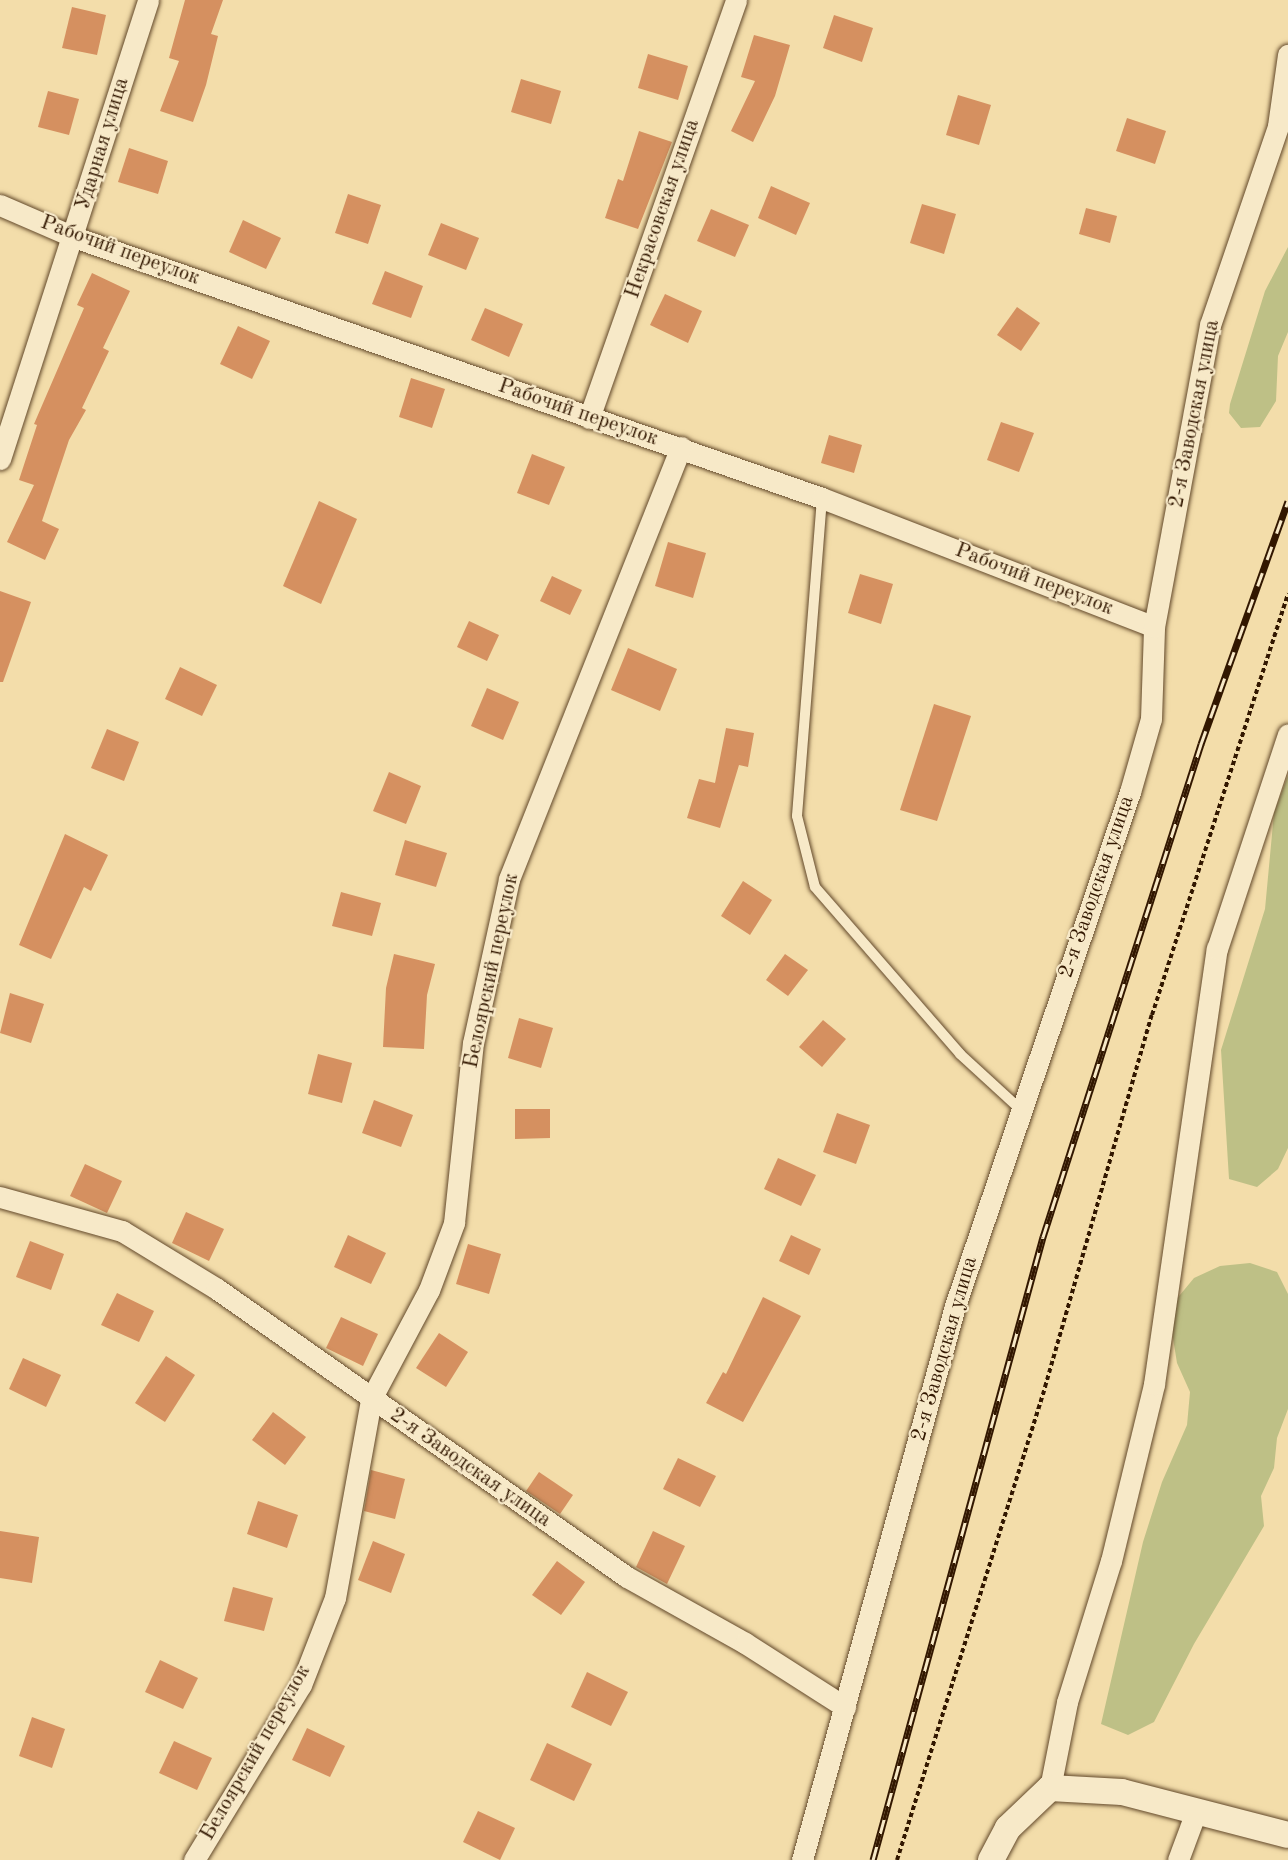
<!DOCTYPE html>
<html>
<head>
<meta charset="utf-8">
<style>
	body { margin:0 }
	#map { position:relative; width:1288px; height:1860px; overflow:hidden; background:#f3ddaa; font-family:"Old Standard TT",serif }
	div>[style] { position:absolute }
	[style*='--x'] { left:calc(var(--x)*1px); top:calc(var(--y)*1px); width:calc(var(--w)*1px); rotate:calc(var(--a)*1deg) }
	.green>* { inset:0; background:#bec086 }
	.building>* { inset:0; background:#d59060 }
	.path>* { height:4px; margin-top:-2px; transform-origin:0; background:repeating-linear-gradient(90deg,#321700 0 4.5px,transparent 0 7.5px) }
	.roads { filter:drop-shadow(0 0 2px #62482a) drop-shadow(0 0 2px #62482a) }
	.service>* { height:10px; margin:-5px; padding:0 5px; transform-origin:5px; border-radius:5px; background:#f7e9c8 }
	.minor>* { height:21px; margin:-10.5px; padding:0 10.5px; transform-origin:10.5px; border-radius:10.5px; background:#f7e9c8 }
	.tertiary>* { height:26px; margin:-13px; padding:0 13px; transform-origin:13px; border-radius:13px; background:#f7e9c8 }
	.rail>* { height:7px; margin-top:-3.5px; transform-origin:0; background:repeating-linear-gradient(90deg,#f7e9c8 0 14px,#321700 0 28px); box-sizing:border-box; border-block:2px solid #321700 }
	span { translate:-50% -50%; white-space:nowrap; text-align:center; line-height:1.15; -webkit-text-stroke:4.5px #f7e9c8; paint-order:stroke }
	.street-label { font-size:21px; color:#321700 }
</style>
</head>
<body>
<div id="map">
	<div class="green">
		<i style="clip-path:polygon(1288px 247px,1288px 332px,1278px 356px,1276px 401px,1260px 427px,1241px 428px,1229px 413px,1230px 404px,1265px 291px)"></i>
		<i style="clip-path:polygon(1288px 775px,1288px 1148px,1278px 1169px,1257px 1187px,1229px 1179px,1221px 1050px,1265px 909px,1274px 813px)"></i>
		<i style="clip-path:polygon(1250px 1263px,1277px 1272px,1288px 1294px,1288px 1409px,1277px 1438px,1274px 1468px,1261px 1496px,1264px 1526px,1194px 1644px,1154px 1722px,1128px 1735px,1101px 1724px,1143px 1542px,1162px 1482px,1187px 1425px,1190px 1392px,1177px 1363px,1172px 1332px,1175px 1301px,1194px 1278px,1220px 1266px)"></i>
	</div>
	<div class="building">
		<i style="clip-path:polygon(185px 0,223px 0,211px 34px,218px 36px,206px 85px,193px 122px,160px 111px,179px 61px,169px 58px)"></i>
		<i style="clip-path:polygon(72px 7px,106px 15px,97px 55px,62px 48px)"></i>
		<i style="clip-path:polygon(834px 15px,873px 28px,862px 62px,823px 48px)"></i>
		<i style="clip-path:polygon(754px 35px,790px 45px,775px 96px,753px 142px,731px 131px,755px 81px,741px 77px)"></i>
		<i style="clip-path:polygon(648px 54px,688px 66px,678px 100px,638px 88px)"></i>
		<i style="clip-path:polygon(521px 79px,561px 91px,551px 124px,511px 112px)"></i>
		<i style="clip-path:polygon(48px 91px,79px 99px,69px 135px,38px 127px)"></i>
		<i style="clip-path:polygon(958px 95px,991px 105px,979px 145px,946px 135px)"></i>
		<i style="clip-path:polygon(1127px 118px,1166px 131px,1155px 164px,1116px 151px)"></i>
		<i style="clip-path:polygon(639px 131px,672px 142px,638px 229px,605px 218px,618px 179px,623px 181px)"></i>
		<i style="clip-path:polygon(129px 148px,168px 161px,158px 194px,118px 182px)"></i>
		<i style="clip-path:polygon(771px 186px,810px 203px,796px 235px,758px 218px)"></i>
		<i style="clip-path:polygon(348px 194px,381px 205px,368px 244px,335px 233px)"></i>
		<i style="clip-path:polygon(922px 204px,956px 214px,944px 254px,910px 243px)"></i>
		<i style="clip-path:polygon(1086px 208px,1117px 216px,1110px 243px,1079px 234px)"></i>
		<i style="clip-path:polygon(711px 209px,749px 225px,735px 257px,697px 241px)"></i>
		<i style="clip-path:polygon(243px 220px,281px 238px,266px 269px,229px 252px)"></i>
		<i style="clip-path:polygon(441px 223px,479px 238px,466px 270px,428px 255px)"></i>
		<i style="clip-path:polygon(385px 271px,423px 286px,411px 318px,372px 304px)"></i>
		<i style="clip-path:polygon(92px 273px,130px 291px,103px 348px,109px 351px,82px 408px,86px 410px,69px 440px,42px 521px,59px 529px,45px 560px,7px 542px,34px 485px,19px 480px,37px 425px,34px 424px,84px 308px,77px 305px)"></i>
		<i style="clip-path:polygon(665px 294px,702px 311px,688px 343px,650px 325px)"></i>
		<i style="clip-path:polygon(1017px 307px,1040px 323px,1021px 351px,997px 335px)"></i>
		<i style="clip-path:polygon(485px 308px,523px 324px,509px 357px,471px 340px)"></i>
		<i style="clip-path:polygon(238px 326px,270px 341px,252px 379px,220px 364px)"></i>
		<i style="clip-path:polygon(411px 378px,445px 389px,432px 428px,399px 417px)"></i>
		<i style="clip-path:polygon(1001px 422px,1034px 433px,1019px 472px,987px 460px)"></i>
		<i style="clip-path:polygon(829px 435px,862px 445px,854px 473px,821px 463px)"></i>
		<i style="clip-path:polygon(532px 454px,565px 467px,549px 505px,517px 493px)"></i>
		<i style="clip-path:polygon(319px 501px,357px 519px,321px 604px,283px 586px)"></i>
		<i style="clip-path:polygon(668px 542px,706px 553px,693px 598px,655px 586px)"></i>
		<i style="clip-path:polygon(860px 574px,893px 584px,881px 624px,848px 613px)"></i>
		<i style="clip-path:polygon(552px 576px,582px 590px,570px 615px,540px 601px)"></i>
		<i style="clip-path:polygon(0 591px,31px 602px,3px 682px,0 682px)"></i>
		<i style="clip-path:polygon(469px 621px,499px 635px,487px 661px,457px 647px)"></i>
		<i style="clip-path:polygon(628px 648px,677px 669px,660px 711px,611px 690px)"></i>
		<i style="clip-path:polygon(180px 667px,217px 685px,202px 716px,165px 699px)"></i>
		<i style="clip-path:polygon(487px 688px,519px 702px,503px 740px,471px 726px)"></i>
		<i style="clip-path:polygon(934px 704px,971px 716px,937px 821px,900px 810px)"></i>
		<i style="clip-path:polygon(726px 728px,754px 733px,748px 767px,739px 765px,720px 828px,687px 818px,699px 779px,715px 783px)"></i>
		<i style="clip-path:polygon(107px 729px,139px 742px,124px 781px,91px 768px)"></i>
		<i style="clip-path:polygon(389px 772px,421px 786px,406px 824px,373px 811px)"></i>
		<i style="clip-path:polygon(65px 834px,108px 855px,91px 891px,84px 887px,51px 959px,19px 945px)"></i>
		<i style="clip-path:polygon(405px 840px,447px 853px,436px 887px,395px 875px)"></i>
		<i style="clip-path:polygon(743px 881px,772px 900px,750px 935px,721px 916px)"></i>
		<i style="clip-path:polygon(341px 892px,381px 903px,372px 936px,332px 926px)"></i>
		<i style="clip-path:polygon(394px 954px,435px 964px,427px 995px,424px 1049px,383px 1047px,386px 988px)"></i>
		<i style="clip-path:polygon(785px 954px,808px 970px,788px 996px,766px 980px)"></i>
		<i style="clip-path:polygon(10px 993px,44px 1004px,31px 1043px,0 1033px)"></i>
		<i style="clip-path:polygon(519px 1018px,553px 1028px,541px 1068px,508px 1058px)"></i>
		<i style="clip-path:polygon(823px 1020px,846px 1039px,822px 1067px,799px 1047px)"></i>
		<i style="clip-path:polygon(318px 1054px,352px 1063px,342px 1103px,308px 1094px)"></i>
		<i style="clip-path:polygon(374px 1100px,413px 1115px,401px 1147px,362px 1133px)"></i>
		<i style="clip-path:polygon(515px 1109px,550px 1109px,550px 1138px,515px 1139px)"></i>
		<i style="clip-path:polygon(837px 1113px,870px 1125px,856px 1164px,823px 1152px)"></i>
		<i style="clip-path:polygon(778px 1158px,816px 1175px,801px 1206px,764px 1189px)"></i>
		<i style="clip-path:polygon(85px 1164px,122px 1181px,107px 1213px,70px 1196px)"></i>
		<i style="clip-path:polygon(186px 1212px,224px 1229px,209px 1261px,172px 1243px)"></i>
		<i style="clip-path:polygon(348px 1235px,386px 1253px,371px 1284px,334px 1267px)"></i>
		<i style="clip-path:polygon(791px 1235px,821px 1249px,809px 1275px,779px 1261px)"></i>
		<i style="clip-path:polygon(30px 1241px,64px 1254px,51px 1290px,16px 1277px)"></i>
		<i style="clip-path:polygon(468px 1244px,501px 1254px,489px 1294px,456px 1284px)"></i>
		<i style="clip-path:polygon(117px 1293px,154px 1311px,139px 1342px,101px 1325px)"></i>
		<i style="clip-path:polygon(763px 1297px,801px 1316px,743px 1422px,706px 1403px,723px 1372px,726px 1374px)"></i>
		<i style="clip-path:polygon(341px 1317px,378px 1334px,363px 1366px,326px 1348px)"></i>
		<i style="clip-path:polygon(439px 1333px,468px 1352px,446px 1387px,416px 1368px)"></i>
		<i style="clip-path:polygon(166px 1356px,195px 1375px,165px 1422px,135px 1403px)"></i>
		<i style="clip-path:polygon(23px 1358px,61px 1375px,46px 1407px,9px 1389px)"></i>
		<i style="clip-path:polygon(273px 1412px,306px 1437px,285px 1465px,252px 1440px)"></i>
		<i style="clip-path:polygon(678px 1458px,716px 1476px,700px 1507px,663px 1489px)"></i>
		<i style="clip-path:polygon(371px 1470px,405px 1479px,395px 1519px,364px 1511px)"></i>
		<i style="clip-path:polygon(539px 1472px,573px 1495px,560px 1514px,526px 1491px)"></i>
		<i style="clip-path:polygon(258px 1501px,298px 1515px,287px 1548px,247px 1534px)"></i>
		<i style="clip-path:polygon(0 1531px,39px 1537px,32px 1583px,0 1578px)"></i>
		<i style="clip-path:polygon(653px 1531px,685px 1546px,667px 1584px,636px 1567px)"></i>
		<i style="clip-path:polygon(373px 1541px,405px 1554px,391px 1593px,358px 1580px)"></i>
		<i style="clip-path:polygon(557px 1561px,585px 1582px,561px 1615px,532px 1595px)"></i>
		<i style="clip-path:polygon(233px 1587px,273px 1598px,264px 1631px,224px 1621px)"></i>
		<i style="clip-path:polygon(160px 1660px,198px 1678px,183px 1709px,145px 1692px)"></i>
		<i style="clip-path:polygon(587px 1672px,628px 1692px,611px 1726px,571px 1707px)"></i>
		<i style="clip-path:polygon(32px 1717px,65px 1729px,52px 1768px,19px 1756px)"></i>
		<i style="clip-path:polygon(307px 1728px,345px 1746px,330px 1777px,292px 1760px)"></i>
		<i style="clip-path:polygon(174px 1741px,212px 1758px,197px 1790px,159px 1773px)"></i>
		<i style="clip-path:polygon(547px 1743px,592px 1764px,574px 1801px,530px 1780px)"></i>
		<i style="clip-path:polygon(478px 1811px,515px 1828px,500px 1860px,463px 1842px)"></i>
	</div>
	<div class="path">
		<i style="--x:897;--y:1860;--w:496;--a:-72.6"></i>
		<i style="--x:1045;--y:1387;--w:387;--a:-74"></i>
		<i style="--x:1152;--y:1015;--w:443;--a:-72.1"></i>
	</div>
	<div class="roads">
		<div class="service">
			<i style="--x:822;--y:498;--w:319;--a:94.5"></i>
			<i style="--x:797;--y:816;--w:73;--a:75.8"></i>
			<i style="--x:815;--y:887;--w:221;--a:49"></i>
			<i style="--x:960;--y:1054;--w:81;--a:42.5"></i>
		</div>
		<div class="minor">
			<i style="--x:0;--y:205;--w:81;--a:23.4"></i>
			<i style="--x:74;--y:237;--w:792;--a:19.24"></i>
			<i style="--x:822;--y:498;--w:356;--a:21.2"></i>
			<i style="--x:589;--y:418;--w:443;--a:-70.6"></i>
			<i style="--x:0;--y:459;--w:482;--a:-72.1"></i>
			<i style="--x:0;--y:1197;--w:127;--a:15.6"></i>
			<i style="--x:122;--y:1231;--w:111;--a:31.4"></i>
			<i style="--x:217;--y:1289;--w:501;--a:35.09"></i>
			<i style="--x:627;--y:1577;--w:135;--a:29.2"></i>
			<i style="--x:745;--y:1643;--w:119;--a:32.6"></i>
			<i style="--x:1050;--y:1788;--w:88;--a:-78.8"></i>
			<i style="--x:1067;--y:1702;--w:148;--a:-72.7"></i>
			<i style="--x:1111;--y:1561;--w:182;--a:-76.3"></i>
			<i style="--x:1154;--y:1384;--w:440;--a:-81.8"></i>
			<i style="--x:1217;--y:949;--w:226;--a:-71.7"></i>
			<i style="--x:194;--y:1860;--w:205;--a:-58.6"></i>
			<i style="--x:301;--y:1685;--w:93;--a:-68.7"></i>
			<i style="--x:335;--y:1598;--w:202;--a:-79.7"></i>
			<i style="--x:371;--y:1399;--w:123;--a:-62"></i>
			<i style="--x:429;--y:1290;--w:72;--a:-69.5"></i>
			<i style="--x:454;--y:1223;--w:181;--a:-84"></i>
			<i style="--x:473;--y:1043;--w:168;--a:-77.6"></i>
			<i style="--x:509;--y:879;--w:465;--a:-68.3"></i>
			<i style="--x:802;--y:1860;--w:575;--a:-74.56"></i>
			<i style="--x:955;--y:1306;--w:543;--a:-71.2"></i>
			<i style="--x:1130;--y:792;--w:76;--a:-74"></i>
			<i style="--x:1151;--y:719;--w:92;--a:-88.1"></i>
			<i style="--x:1154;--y:627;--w:307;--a:-79.5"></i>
			<i style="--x:1210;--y:325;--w:210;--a:-71.1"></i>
			<i style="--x:1278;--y:126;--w:72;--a:-82"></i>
			<i style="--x:1178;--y:1860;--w:54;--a:-69.6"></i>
		</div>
		<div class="tertiary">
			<i style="--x:991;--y:1860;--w:36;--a:-62"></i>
			<i style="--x:1008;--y:1828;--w:58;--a:-43.6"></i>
			<i style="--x:1050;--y:1788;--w:72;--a:3.2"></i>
			<i style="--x:1122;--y:1792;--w:171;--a:14.5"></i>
		</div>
	</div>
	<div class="rail">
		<i style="--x:873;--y:1860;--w:646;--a:-74.74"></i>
		<i style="--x:1043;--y:1237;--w:518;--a:-72.23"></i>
		<i style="--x:1201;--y:744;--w:258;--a:-70.3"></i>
	</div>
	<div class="street-label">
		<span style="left:103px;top:144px;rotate:-73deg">Ударная улица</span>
		<span style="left:663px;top:209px;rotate:-71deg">Некрасовская улица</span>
		<span style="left:120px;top:251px;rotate:20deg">Рабочий переулок</span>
		<span style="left:578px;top:413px;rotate:19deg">Рабочий переулок</span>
		<span style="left:1195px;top:414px;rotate:-79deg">2-я Заводская улица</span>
		<span style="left:1034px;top:580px;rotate:21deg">Рабочий переулок</span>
		<span style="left:1097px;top:887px;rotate:-71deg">2-я Заводская улица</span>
		<span style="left:492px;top:971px;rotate:-78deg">Белоярский переулок</span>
		<span style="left:945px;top:1349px;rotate:-74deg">2-я Заводская улица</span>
		<span style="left:470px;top:1468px;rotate:35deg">2-я Заводская улица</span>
		<span style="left:256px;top:1753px;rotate:-60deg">Белоярский переулок</span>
	</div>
</div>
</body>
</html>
